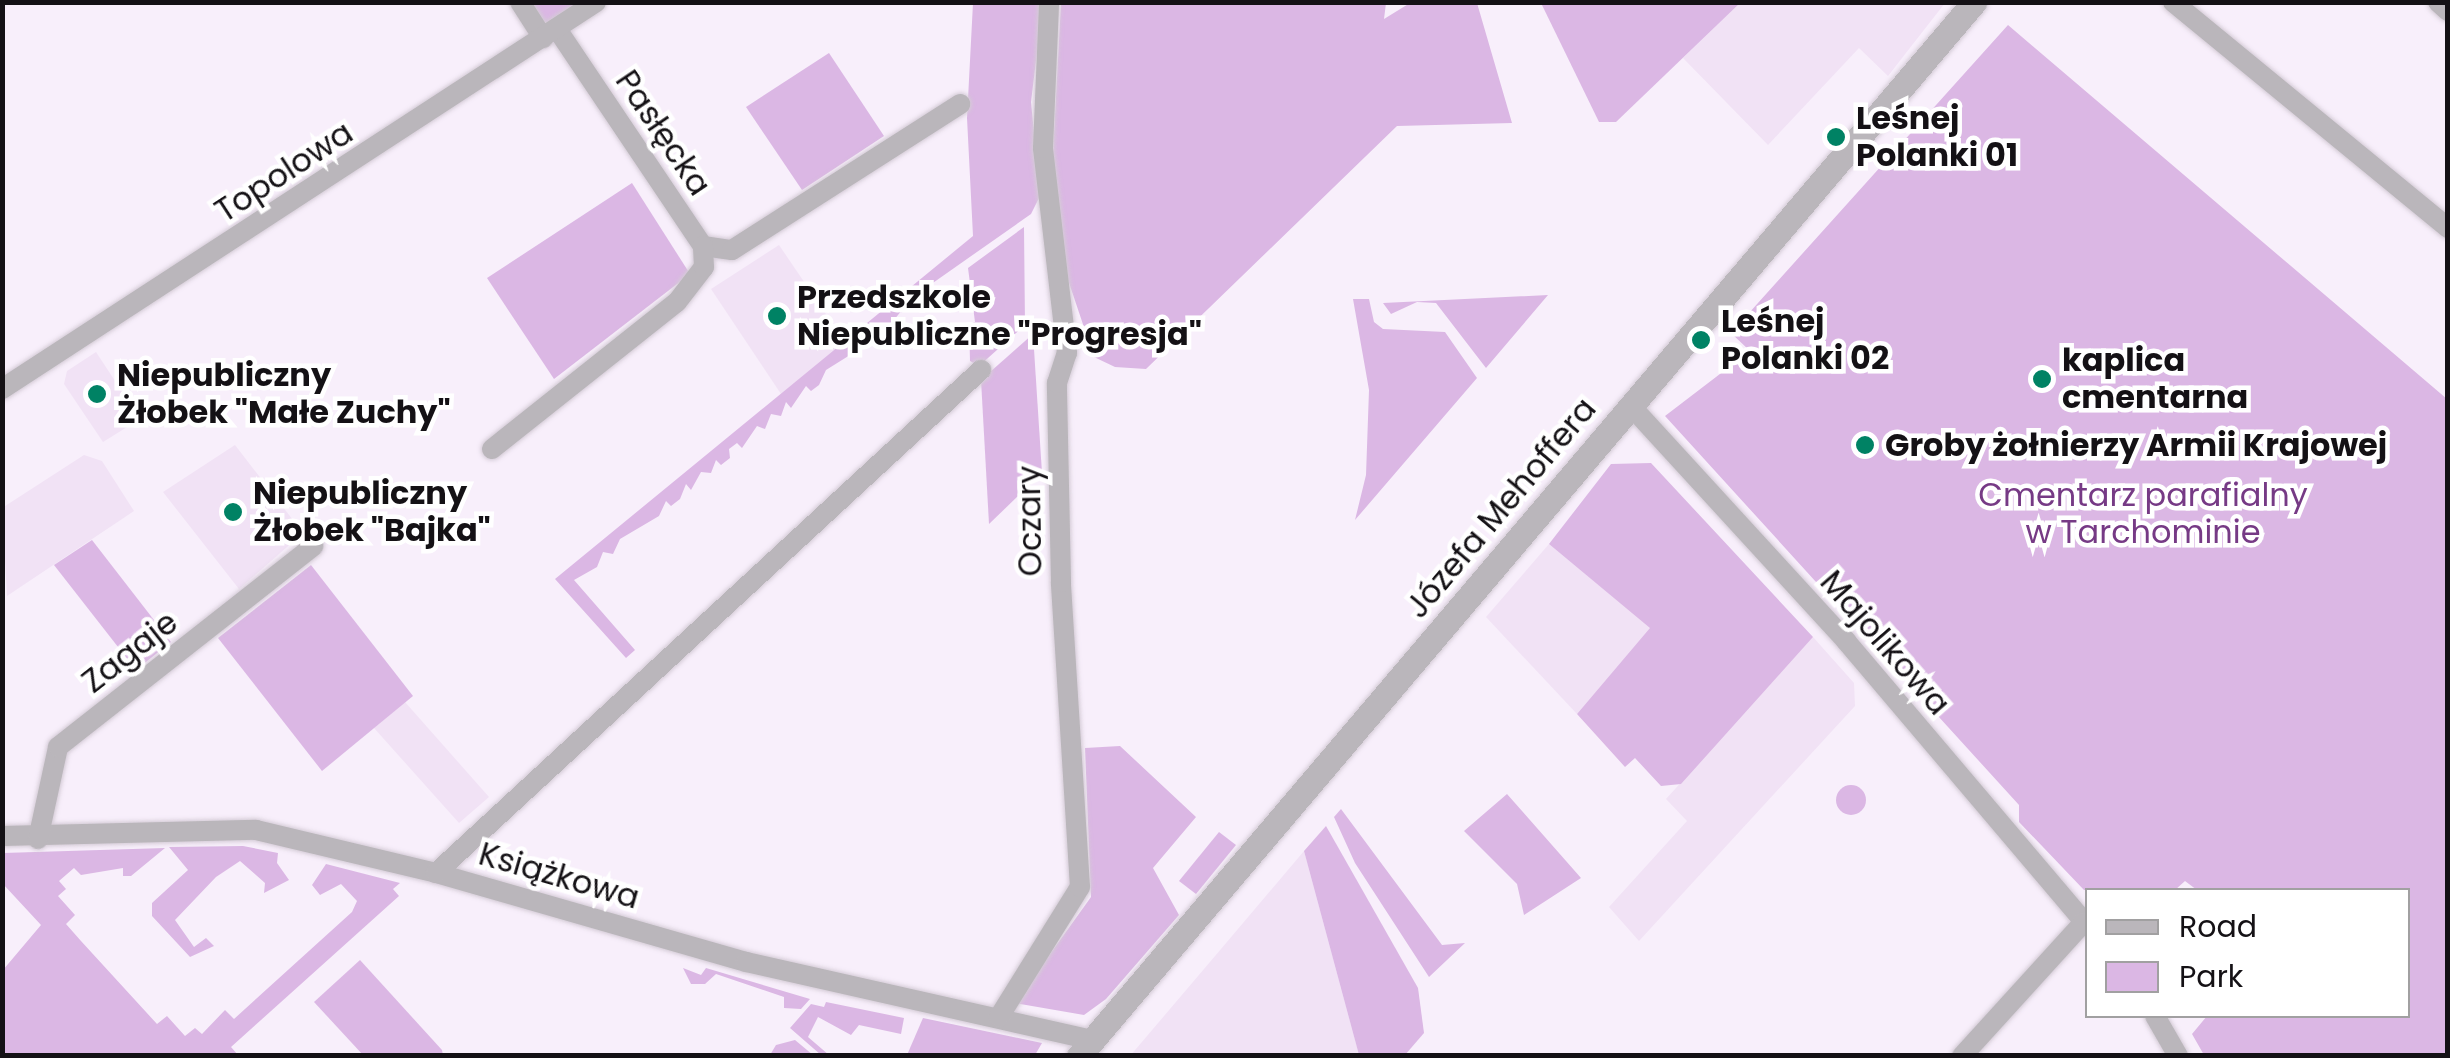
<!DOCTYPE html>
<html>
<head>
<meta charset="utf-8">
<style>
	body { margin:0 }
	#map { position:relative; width:2450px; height:1058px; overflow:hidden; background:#f8effb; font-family:Poppins,sans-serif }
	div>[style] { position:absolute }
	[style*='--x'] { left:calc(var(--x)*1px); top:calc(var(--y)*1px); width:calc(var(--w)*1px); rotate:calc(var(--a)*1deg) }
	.built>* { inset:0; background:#f1e2f5 }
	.green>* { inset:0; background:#dbb7e4 }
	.round { border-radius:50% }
	.roads { filter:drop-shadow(0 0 2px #d4cbd6) drop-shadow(0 0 2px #d4cbd6) }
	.minor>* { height:20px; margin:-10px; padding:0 10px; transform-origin:10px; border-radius:10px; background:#bab6bb }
	.tertiary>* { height:25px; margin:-12.5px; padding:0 12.5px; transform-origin:12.5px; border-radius:12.5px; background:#bab6bb }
	.dots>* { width:28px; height:28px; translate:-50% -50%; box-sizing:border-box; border:5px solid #fff; border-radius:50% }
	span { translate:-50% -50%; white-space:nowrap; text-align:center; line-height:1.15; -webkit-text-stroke:9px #fff; paint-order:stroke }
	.poi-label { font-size:32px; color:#141115; font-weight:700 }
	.left { translate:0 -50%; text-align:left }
	.street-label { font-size:32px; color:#141115 }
	.park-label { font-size:32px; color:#763a85 }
	.frame { position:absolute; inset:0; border:5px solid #141115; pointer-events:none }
	.legend { position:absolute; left:2085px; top:888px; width:325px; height:130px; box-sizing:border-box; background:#fff; border:2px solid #a1a0a1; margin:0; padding:12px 18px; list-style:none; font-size:30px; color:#141115 }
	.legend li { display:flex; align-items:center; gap:20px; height:50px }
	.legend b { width:50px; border:2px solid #a1a0a1 }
</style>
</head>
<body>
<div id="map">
	<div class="built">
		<i style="clip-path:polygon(1740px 3px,1740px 2px,1945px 3px,1888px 76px,1859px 48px,1768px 145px,1683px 58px)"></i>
		<i style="clip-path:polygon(779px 245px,845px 342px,781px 394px,711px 289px)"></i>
		<i style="clip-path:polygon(96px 352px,140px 419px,103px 442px,64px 384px,67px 371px)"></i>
		<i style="clip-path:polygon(235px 445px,303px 533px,239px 589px,163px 492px)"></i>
		<i style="clip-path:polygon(84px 455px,102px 461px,134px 511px,7px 596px,2px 508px)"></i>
		<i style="clip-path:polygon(1549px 544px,1651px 628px,1577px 714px,1486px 617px)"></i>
		<i style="clip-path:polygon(1813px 637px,1854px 683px,1855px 706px,1639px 941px,1609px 907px,1687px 821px,1666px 799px)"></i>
		<i style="clip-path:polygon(405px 702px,489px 797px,459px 823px,374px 728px)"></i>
		<i style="clip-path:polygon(1304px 851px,1359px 1055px,1130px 1056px,1221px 949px)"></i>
	</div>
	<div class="green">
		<i style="clip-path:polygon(526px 3px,585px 3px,553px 22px,543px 22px)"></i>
		<i style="clip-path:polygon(973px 3px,1043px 3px,1031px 102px,1040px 196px,1031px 214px,920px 292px,914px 307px,902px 310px,886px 330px,880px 325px,874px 340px,826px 370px,819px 385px,811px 391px,806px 386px,791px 408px,786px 402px,781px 416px,771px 414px,765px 429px,757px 426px,742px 448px,737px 443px,729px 449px,730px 458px,721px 465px,716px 460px,711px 473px,701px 472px,691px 490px,686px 484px,680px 499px,671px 506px,666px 501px,659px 516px,620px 539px,613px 554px,603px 552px,597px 567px,574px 580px,635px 650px,626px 658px,555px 579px,973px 236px,967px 118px)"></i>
		<i style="clip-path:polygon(1061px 3px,1386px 3px,1384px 19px,1410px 3px,1477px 3px,1512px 123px,1397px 126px,1146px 369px,1115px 367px,1094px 357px,1063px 265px,1052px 172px)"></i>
		<i style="clip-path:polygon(1541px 3px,1740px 3px,1616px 122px,1599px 122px)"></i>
		<i style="clip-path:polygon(2008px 25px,2447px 399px,2447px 1055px,2204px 1055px,2192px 1034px,2207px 1016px,2408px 1016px,2408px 890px,2197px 890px,2185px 881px,2175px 890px,2084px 890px,2019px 822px,2019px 805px,1665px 416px,1750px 351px,1731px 333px)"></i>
		<i style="clip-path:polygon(829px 53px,884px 136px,802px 190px,746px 107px)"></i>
		<i style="clip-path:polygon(632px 183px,690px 274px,554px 379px,487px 278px)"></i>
		<i style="clip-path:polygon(1024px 227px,1025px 325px,979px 366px,970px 361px,969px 324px,975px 322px,968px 268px)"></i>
		<i style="clip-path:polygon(1548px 295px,1486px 368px,1436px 303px,1417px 302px,1391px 314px,1383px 303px)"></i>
		<i style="clip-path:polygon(1353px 299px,1369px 299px,1374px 322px,1383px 329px,1445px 332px,1477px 378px,1355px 520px,1366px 475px,1369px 390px)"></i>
		<i style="clip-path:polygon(1033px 334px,1042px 473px,989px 524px,981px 380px)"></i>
		<i style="clip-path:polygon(1651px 463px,1813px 637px,1681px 784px,1661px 786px,1635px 758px,1625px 767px,1577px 714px,1650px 628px,1549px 544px,1611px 464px)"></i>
		<i style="clip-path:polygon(92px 540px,171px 642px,136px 670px,54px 565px)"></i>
		<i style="clip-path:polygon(311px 565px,413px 696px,322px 771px,218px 638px)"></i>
		<i style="clip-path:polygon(1120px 746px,1196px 817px,1153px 868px,1179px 915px,1106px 999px,1084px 1015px,1015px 1003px,1091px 897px,1085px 748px)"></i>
		<i class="round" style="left:1836px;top:785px;width:30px;height:30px"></i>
		<i style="clip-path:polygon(1507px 794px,1581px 878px,1524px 915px,1517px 884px,1464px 831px)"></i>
		<i style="clip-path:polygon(1341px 809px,1442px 945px,1465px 943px,1429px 977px,1355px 863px,1334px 817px)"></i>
		<i style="clip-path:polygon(1326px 826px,1418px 988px,1424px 1033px,1405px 1055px,1359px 1055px,1304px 851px)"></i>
		<i style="clip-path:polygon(1219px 832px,1236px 845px,1196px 894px,1179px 881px)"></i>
		<i style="clip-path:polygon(243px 846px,278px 853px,277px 863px,289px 880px,264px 893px,265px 883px,240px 861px,216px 877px,175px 920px,194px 947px,206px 938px,214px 946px,190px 957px,152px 916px,152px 903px,188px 870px,169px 847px)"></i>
		<i style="clip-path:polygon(165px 848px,131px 876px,123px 876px,123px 868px,81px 875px,74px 868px,59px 881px,66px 889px,58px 896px,75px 915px,66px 924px,81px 941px,157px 1024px,167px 1016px,185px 1036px,195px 1028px,202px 1034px,225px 1010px,234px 1019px,352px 912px,357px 901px,341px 884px,320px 895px,312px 885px,326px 864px,400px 883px,393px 889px,399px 896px,231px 1047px,238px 1055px,3px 1055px,3px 970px,41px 925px,3px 884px,3px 853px)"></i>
		<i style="clip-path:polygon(360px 960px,442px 1050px,443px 1055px,363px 1055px,314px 1002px)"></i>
		<i style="clip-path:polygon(683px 968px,701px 975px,706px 968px,810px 999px,801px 1009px,784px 1008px,784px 997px,716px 974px,705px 984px,691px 984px)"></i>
		<i style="clip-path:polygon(826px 1002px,904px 1018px,901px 1034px,859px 1025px,851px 1035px,818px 1017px,808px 1037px,829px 1055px,821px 1055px,790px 1028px,811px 1004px,824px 1007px)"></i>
		<i style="clip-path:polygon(923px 1018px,1042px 1043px,1035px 1055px,907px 1055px)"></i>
		<i style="clip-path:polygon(795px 1040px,813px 1055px,770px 1055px,776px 1045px)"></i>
	</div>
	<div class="roads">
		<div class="minor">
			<i style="--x:520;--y:2;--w:43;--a:57.4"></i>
			<i style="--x:2173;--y:2;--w:356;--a:39.4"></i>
			<i style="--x:2438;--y:2;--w:13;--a:42"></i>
			<i style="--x:557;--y:29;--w:262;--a:56.1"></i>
			<i style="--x:703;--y:246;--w:29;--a:8"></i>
			<i style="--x:732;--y:250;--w:271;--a:-32.6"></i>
			<i style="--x:2;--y:389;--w:709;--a:-33.08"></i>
			<i style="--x:1630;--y:405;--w:320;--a:47.5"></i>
			<i style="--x:1846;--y:641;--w:374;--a:49.7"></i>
			<i style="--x:492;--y:449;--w:236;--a:-38.5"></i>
			<i style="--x:677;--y:302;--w:44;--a:-52.4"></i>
			<i style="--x:704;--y:267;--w:21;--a:-93"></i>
			<i style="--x:2;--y:836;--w:254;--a:-1.4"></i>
			<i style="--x:256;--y:830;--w:185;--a:13.4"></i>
			<i style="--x:436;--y:873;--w:323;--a:16"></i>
			<i style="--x:746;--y:962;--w:354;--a:12.7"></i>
			<i style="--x:38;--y:839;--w:94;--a:-77.7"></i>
			<i style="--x:58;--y:747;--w:325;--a:-38.2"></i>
			<i style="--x:436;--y:873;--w:742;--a:-42.71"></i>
			<i style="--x:2155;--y:1016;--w:46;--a:60.1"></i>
			<i style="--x:999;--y:1017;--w:153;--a:-58.1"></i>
			<i style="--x:1080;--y:887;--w:306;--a:-93.6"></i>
			<i style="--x:1061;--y:582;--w:199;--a:-91.2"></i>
			<i style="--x:1057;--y:383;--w:32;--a:-72"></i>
			<i style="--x:1067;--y:353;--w:206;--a:-96.7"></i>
			<i style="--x:1043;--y:148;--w:146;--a:-87.6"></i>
			<i style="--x:1962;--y:1056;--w:181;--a:-47.7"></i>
		</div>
		<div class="tertiary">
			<i style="--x:1079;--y:1056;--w:1383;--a:-49.66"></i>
		</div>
	</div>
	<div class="dots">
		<i style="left:1836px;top:137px;background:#008264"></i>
		<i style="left:777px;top:316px;background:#008264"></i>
		<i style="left:1701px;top:340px;background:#008264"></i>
		<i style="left:2042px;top:379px;background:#008264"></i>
		<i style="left:97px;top:394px;background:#008264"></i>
		<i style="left:1865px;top:445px;background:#008264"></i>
		<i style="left:233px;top:512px;background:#008264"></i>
	</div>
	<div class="poi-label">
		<span class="left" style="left:1856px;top:137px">Leśnej<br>Polanki 01</span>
		<span class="left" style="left:797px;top:316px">Przedszkole<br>Niepubliczne "Progresja"</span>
		<span class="left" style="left:1721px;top:340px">Leśnej<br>Polanki 02</span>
		<span class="left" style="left:2062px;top:379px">kaplica<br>cmentarna</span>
		<span class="left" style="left:117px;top:394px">Niepubliczny<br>Żłobek "Małe Zuchy"</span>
		<span class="left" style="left:1885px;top:445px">Groby żołnierzy Armii Krajowej</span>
		<span class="left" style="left:253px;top:512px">Niepubliczny<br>Żłobek "Bajka"</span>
	</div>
	<div class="street-label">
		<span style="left:663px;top:133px;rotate:56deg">Pasłęcka</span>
		<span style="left:284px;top:172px;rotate:-33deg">Topolowa</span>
		<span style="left:1501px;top:508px;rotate:-50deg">Józefa Mehoffera</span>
		<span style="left:1030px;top:521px;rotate:-91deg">Oczary</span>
		<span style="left:1885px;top:643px;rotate:49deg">Majolikowa</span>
		<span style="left:130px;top:652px;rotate:-38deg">Zagaje</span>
		<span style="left:559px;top:876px;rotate:16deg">Książkowa</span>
	</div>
	<div class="park-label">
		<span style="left:2143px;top:514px">Cmentarz parafialny<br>w Tarchominie</span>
	</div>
	<div class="frame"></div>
	<ul class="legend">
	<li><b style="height:12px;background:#bab6bb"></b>Road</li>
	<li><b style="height:28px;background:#dbb7e4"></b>Park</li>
	</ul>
</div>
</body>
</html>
